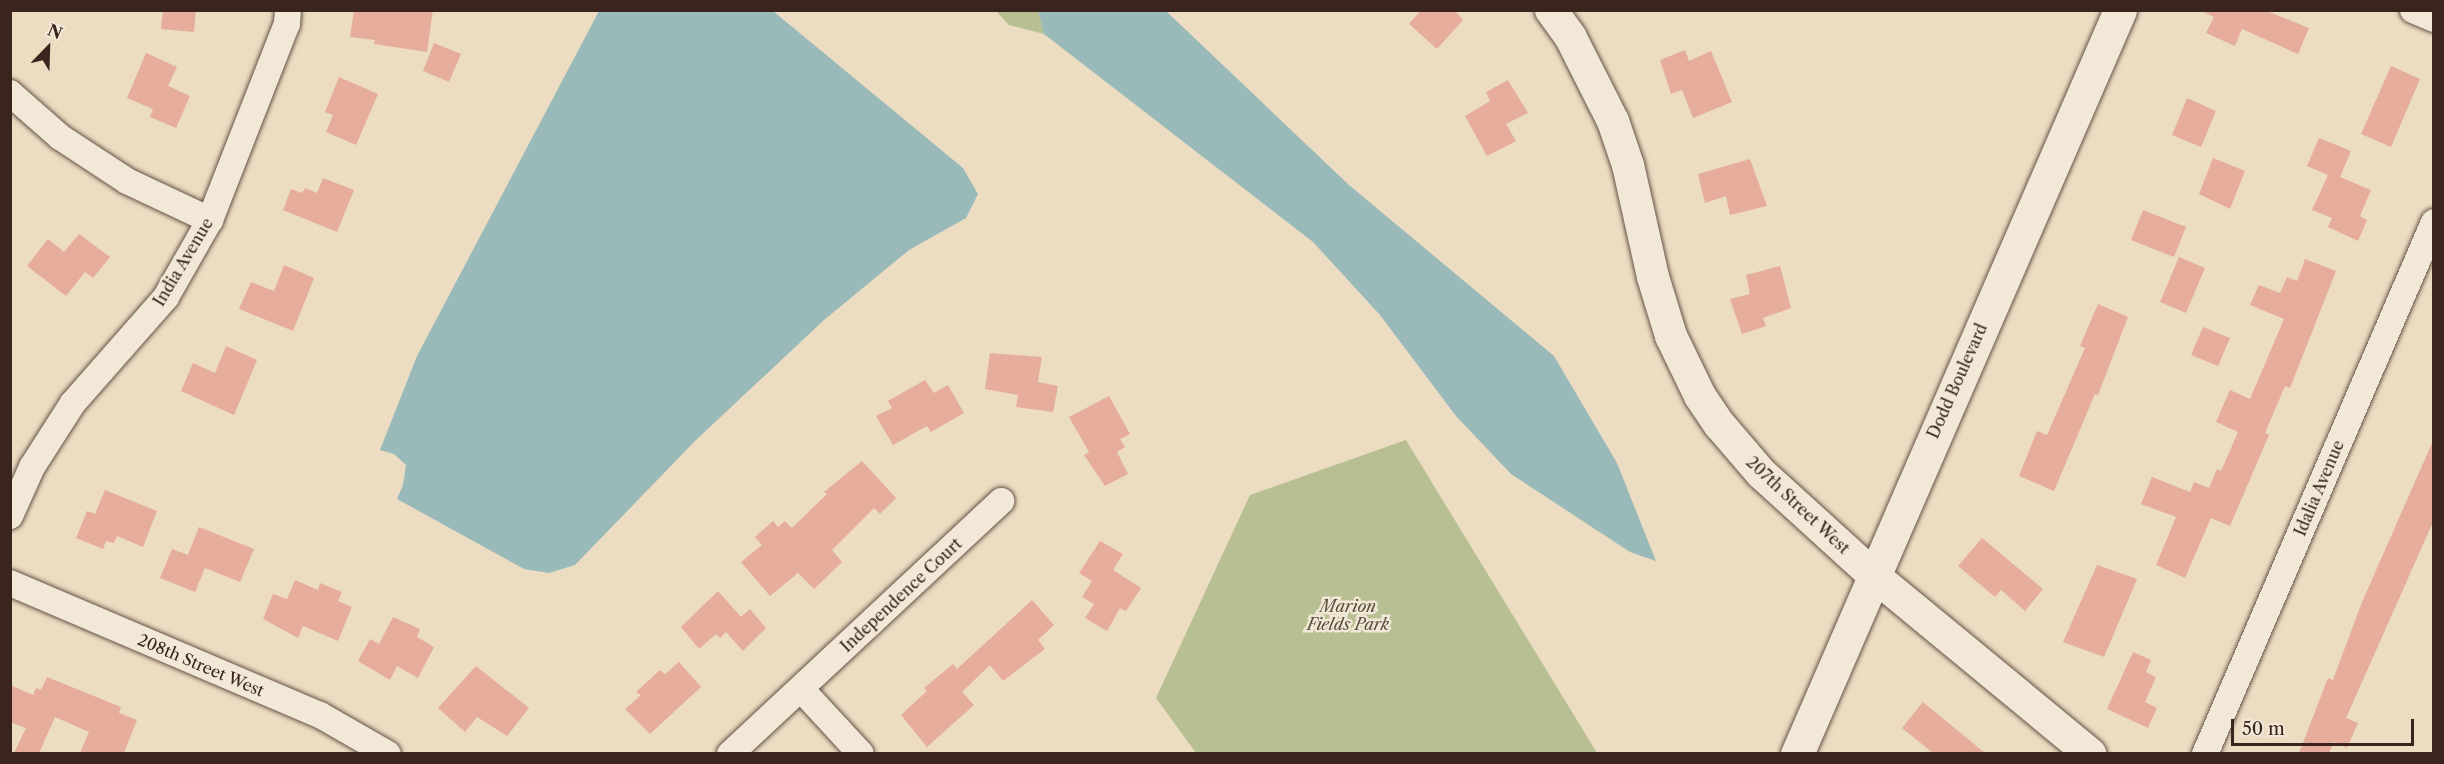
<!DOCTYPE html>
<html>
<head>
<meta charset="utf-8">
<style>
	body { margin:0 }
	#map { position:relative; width:2444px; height:764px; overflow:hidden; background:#ebdcc2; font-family:"Libre Caslon Text",serif }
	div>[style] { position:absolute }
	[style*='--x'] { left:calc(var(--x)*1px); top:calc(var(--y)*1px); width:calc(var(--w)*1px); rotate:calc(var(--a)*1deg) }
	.green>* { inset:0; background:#b8c093 }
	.water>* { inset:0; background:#99bab9 }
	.building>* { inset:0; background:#e6ad9d }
	.roads { filter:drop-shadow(0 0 2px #665346) drop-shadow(0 0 2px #665346) }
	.minor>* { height:26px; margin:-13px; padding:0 13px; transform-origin:13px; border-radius:13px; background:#f2e8d7 }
	.tertiary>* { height:32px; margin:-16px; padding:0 16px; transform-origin:16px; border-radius:16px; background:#f2e8d7 }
	.secondary>* { height:33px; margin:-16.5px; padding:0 16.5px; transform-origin:16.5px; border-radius:16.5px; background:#f2e8d7 }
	span { translate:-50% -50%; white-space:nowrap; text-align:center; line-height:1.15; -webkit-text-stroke:5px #f2e8d7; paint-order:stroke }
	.street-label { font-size:16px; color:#39251d }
	.park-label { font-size:16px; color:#594c3a; font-style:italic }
	.frame { position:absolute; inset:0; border:12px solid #39251d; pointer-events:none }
	.north { position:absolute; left:18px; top:18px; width:60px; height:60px; -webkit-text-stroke:4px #f2e8d7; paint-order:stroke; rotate:23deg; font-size:16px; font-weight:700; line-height:24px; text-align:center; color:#39251d }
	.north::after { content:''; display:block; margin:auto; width:21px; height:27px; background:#39251d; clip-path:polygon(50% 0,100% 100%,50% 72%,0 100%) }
	.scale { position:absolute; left:2231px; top:719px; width:183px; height:27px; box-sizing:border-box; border:3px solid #39251d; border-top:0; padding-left:8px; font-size:18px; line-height:21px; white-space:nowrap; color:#39251d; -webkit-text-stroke:4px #f2e8d7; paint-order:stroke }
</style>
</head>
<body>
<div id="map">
	<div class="green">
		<i style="clip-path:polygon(996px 11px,1038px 11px,1044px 34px,1009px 25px)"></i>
		<i style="clip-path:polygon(1406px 440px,1597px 753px,1196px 753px,1156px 698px,1250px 495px)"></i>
	</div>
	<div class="water">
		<i style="clip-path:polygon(599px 11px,773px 11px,963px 168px,978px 194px,966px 218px,909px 250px,824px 320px,696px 440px,575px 565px,549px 573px,524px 569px,397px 499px,403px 485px,406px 465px,394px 454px,380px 450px,417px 356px)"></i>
		<i style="clip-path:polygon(1038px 11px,1166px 11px,1349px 185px,1554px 356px,1617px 463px,1656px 561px,1630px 552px,1511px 474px,1456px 416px,1380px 315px,1313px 242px,1044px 34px)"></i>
	</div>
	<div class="building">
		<i style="clip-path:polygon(163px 10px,196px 10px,194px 32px,161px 29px)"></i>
		<i style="clip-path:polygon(354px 10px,433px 10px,427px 52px,374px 44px,375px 40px,350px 37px)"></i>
		<i style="clip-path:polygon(1421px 10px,1454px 10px,1463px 20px,1437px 49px,1409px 24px)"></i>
		<i style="clip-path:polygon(2200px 10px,2264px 10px,2309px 28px,2298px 54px,2242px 29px,2235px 46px,2206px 33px,2214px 17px)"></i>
		<i style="clip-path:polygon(434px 43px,461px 54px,449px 82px,423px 71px)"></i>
		<i style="clip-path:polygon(1685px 50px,1689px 61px,1711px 51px,1732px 102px,1693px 118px,1682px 90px,1671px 94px,1660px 60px)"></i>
		<i style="clip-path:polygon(146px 53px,177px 67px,168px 86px,190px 96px,176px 128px,150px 117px,153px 109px,127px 98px)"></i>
		<i style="clip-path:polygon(2391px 66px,2420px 79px,2391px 147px,2361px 134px)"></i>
		<i style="clip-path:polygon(339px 77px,378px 94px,356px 145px,326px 132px,333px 115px,325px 112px)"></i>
		<i style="clip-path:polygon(1508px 80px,1528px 113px,1506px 124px,1516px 141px,1487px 156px,1465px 116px,1490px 101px,1486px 92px)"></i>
		<i style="clip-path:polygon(2187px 98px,2216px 111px,2201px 147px,2172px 135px)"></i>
		<i style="clip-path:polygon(2319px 138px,2351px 151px,2340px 177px,2371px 190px,2360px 216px,2367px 220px,2358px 241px,2328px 227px,2332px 218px,2312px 210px,2328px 175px,2307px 166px)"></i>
		<i style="clip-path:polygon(2213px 158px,2245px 171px,2230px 209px,2199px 194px)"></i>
		<i style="clip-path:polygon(1750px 159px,1767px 206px,1730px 215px,1726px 196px,1705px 203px,1698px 174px)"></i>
		<i style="clip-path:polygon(323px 178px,354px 190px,337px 232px,283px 210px,291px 189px,302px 193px,305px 188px,317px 193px)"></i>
		<i style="clip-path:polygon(2143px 210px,2186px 227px,2174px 257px,2131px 240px)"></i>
		<i style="clip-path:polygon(79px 234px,110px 257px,93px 278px,85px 272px,66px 296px,27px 266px,48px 239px,64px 252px)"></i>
		<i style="clip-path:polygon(2179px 257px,2205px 268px,2186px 313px,2160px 302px)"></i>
		<i style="clip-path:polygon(2305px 259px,2336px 271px,2290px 388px,2285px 386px,2265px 433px,2269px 435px,2230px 526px,2211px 518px,2185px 578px,2156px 565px,2176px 517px,2141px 504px,2152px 477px,2190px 492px,2194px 482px,2209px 488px,2217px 469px,2221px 471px,2238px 432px,2216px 422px,2230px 390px,2250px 399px,2284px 319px,2250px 305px,2259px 285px,2280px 293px,2287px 277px,2297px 281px)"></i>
		<i style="clip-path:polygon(284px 265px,314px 278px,293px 331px,239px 309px,251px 282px,274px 291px)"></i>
		<i style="clip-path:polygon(1780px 266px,1791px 308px,1763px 318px,1766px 326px,1742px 334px,1730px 299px,1750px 294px,1746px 275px)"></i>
		<i style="clip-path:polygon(2098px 304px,2128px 317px,2098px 395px,2095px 394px,2054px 491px,2019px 476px,2037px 431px,2047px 435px,2085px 348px,2080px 346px)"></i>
		<i style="clip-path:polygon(2203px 327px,2230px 338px,2218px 366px,2191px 355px)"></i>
		<i style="clip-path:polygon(226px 346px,257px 360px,234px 415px,181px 391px,193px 363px,215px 373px)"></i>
		<i style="clip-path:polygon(990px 353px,1042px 357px,1038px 382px,1058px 386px,1053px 412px,1016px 407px,1018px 395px,985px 389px)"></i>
		<i style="clip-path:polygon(925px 380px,934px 393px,948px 385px,964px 413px,931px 432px,927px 426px,893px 445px,876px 416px,892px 408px,888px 401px)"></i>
		<i style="clip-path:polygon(1109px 396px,1130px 434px,1120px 439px,1125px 447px,1117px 452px,1128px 474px,1105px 486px,1084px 455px,1089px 452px,1069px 417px)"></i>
		<i style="clip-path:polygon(2433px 441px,2433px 522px,2346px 718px,2358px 723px,2347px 748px,2334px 742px,2329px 753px,2299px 753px,2328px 678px,2333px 680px,2362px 602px)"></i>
		<i style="clip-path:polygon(862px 461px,896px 498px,880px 514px,874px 508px,832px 550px,842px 562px,814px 589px,798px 573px,770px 596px,741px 562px,762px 545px,755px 537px,773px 521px,778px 527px,785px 521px,792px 528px,827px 494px,824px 492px)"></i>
		<i style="clip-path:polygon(105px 490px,157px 511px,143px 547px,117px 536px,114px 543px,106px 541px,103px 549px,76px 538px,87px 511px,95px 514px)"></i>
		<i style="clip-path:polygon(199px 527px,254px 549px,240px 582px,205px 568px,195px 592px,160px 578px,172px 549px,188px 555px)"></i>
		<i style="clip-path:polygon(1982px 538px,2043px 589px,2025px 611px,2001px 590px,1995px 597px,1958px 566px)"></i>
		<i style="clip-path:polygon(1100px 541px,1123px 554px,1113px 570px,1141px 588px,1126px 611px,1120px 608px,1107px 631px,1085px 618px,1094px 604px,1082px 597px,1092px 581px,1079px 573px)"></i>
		<i style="clip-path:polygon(2097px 565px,2137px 579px,2104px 657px,2063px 642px)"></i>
		<i style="clip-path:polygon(295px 580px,318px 590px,320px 583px,342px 592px,338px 601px,352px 607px,338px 641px,303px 626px,298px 638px,263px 619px,273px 594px,287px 599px)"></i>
		<i style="clip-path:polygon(718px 591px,741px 617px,750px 609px,766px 628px,743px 651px,726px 632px,720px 638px,716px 634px,699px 649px,681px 627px)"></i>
		<i style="clip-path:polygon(1032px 600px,1054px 625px,1038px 640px,1045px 649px,1003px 681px,990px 665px,962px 692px,974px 705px,927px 747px,901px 715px,927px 691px,924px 688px,953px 664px,957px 669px)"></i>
		<i style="clip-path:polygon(393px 617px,420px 629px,417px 637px,434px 647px,418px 678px,397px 666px,390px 680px,358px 661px,370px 639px,379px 644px)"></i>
		<i style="clip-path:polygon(2133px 652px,2151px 660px,2146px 672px,2156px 677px,2145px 702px,2157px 708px,2148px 728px,2107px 709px)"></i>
		<i style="clip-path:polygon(679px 662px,701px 687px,650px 734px,625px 709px,641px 695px,636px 692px,660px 670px,665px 674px)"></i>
		<i style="clip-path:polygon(476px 666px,529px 708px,507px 736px,477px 717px,465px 732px,438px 708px)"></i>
		<i style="clip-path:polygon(47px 677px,121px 707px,119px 713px,137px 720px,124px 753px,80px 753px,89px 732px,55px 717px,39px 753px,14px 753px,26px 728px,10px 722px,10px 685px,33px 695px,36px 688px,41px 690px)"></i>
		<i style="clip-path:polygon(1923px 702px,1985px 753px,1933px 753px,1902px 728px)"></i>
	</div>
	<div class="roads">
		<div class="minor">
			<i style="--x:2413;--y:10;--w:23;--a:23"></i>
			<i style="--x:10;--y:93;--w:67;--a:41.3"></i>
			<i style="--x:60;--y:137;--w:80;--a:33.3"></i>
			<i style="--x:127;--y:181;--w:92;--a:25.2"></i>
			<i style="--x:10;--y:516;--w:54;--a:-65.8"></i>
			<i style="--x:32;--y:467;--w:76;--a:-57.4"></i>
			<i style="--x:73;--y:403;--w:141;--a:-48.7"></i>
			<i style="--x:166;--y:297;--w:89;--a:-60.3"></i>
			<i style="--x:210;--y:220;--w:211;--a:-68.6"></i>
			<i style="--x:287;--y:24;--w:14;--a:-86"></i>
			<i style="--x:10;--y:583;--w:337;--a:23.1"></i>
			<i style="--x:320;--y:715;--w:78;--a:29.8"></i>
			<i style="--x:801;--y:689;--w:88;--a:47.3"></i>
			<i style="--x:730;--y:754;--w:371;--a:-43"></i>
			<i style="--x:2205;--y:754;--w:579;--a:-66.71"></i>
		</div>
		<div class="tertiary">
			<i style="--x:1551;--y:10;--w:34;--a:54"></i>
			<i style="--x:1571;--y:38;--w:93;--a:63.2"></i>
			<i style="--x:1613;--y:121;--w:46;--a:71.2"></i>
			<i style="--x:1628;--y:165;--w:115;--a:77.4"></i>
			<i style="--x:1653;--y:277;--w:62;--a:73"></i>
			<i style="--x:1671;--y:336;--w:67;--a:64.2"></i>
			<i style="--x:1700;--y:396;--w:34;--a:56"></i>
			<i style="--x:1719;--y:424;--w:65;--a:49.4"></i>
			<i style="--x:1761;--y:473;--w:150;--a:42.3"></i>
			<i style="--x:1872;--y:574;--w:283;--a:39.5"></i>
		</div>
		<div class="secondary">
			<i style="--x:1797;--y:754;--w:811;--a:-66.53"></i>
		</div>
	</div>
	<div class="street-label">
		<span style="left:183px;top:262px;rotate:-59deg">India Avenue</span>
		<span style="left:1957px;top:381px;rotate:-66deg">Dodd Boulevard</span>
		<span style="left:2319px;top:488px;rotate:-67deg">Idalia Avenue</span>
		<span style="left:1798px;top:505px;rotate:43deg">207th Street West</span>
		<span style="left:901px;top:595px;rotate:-43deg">Independence Court</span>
		<span style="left:201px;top:665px;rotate:23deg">208th Street West</span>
	</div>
	<div class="park-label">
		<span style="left:1348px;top:615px">Marion<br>Fields Park</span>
	</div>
	<div class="frame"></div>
	<div class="north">N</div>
	<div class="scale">50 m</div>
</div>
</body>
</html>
